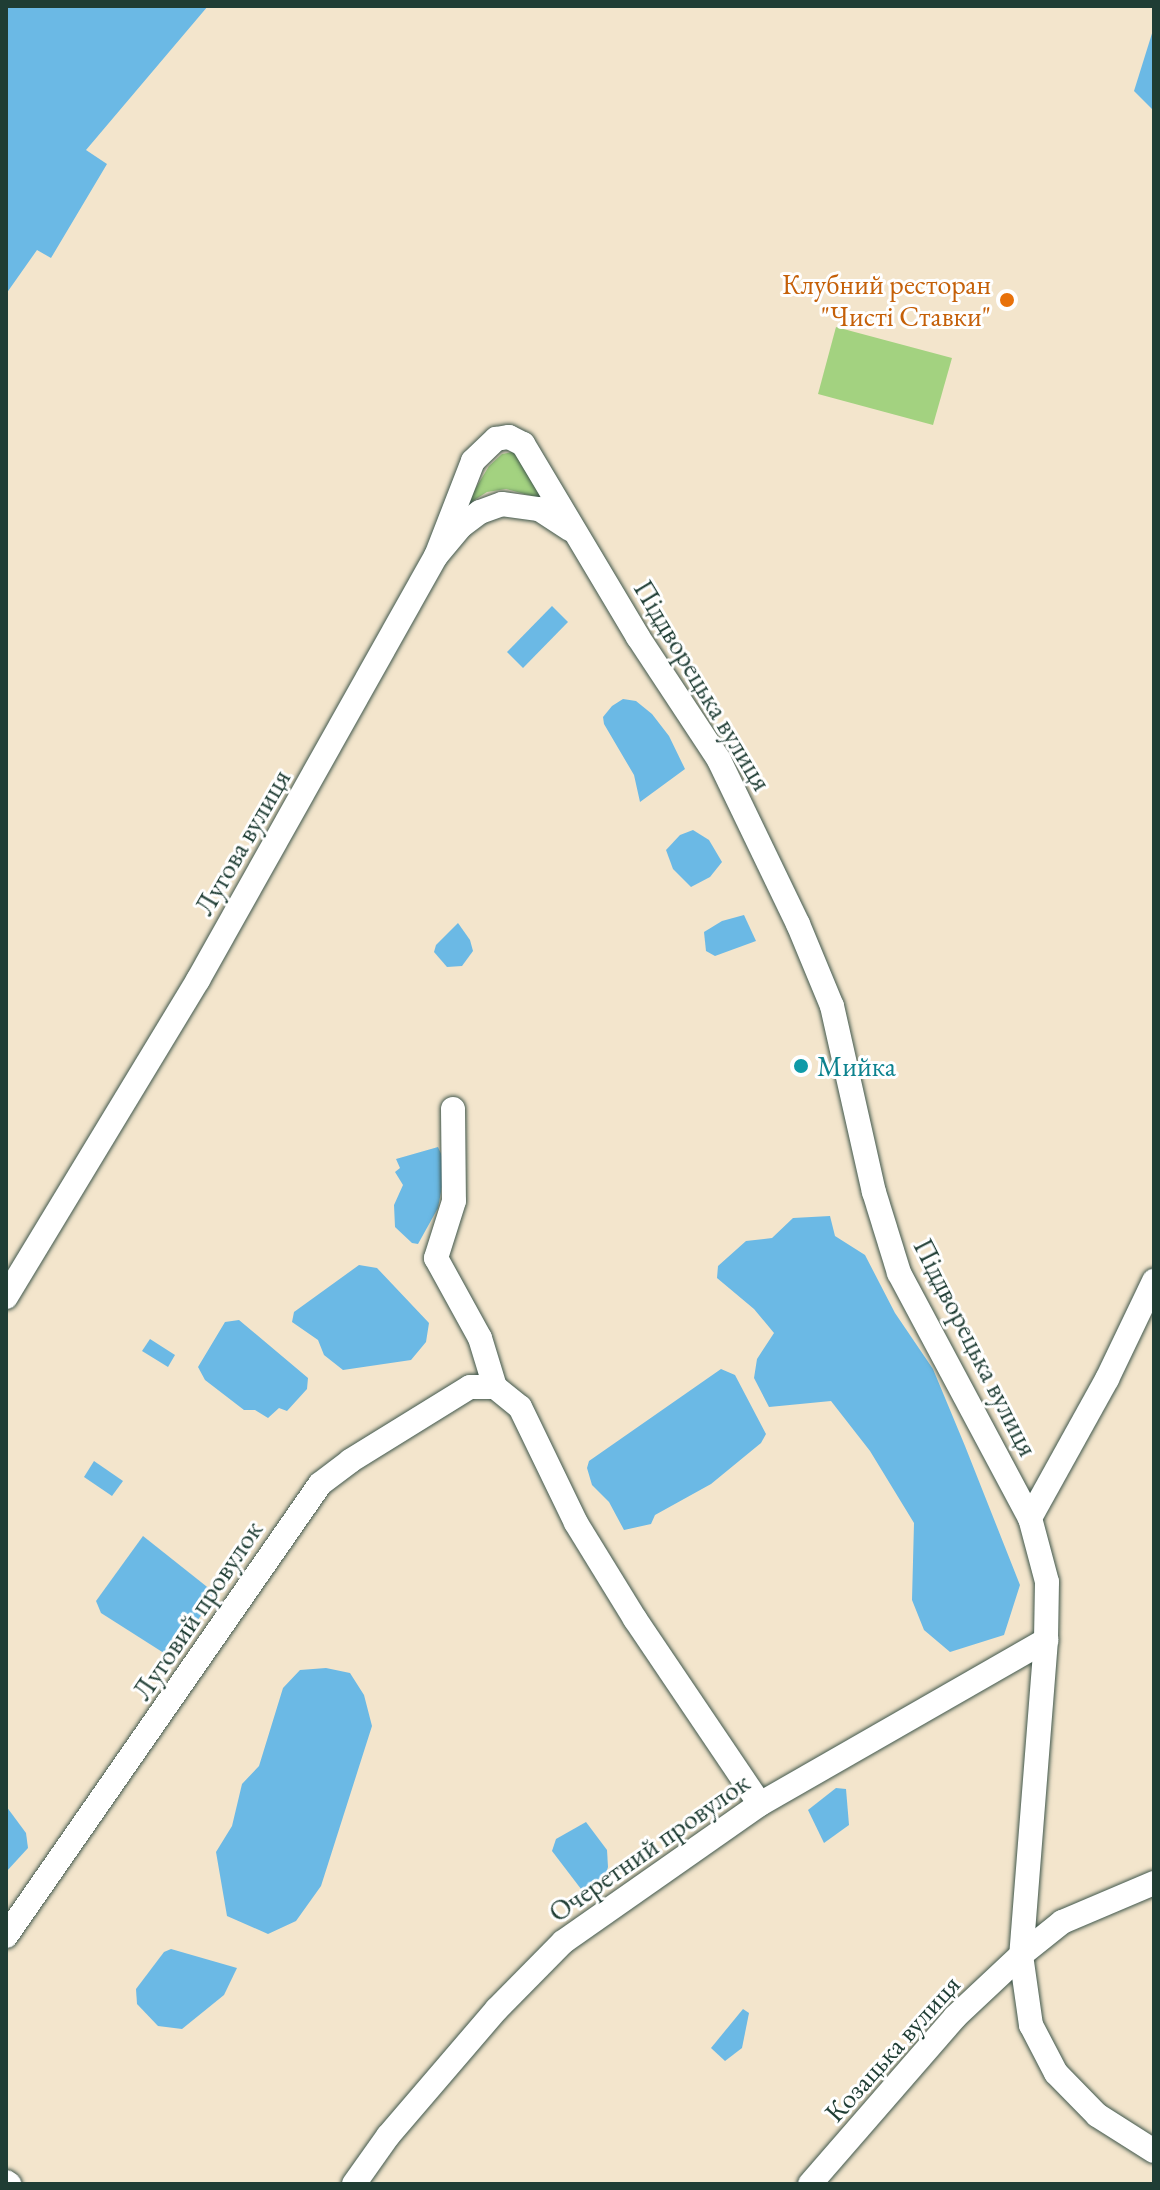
<!DOCTYPE html>
<html>
<head>
<meta charset="utf-8">
<style>
	body { margin:0 }
	#map { position:relative; width:1160px; height:2190px; overflow:hidden; background:#f3e5cc; font-family:"EB Garamond",serif }
	div>[style] { position:absolute }
	[style*='--x'] { left:calc(var(--x)*1px); top:calc(var(--y)*1px); width:calc(var(--w)*1px); rotate:calc(var(--a)*1deg) }
	.green>* { inset:0; background:#a3d280 }
	.water>* { inset:0; background:#6bb9e5 }
	.roads { filter:drop-shadow(0 0 2px #3f564b) drop-shadow(0 0 2px #3f564b) }
	.minor>* { height:24px; margin:-12px; padding:0 12px; transform-origin:12px; border-radius:12px; background:#fff }
	.dots>* { width:22px; height:22px; translate:-50% -50%; box-sizing:border-box; border:4px solid #fff; border-radius:50% }
	span { translate:-50% -50%; white-space:nowrap; text-align:center; line-height:1.15; -webkit-text-stroke:6px #fff; paint-order:stroke }
	.food-label { font-size:28px; color:#c56008 }
	.right { translate:-100% -50%; text-align:right }
	.street-label { font-size:28px; color:#1f3d34 }
	.culture-label { font-size:28px; color:#0d838f }
	.left { translate:0 -50%; text-align:left }
	.frame { position:absolute; inset:0; border:8px solid #1f3d34; pointer-events:none }
</style>
</head>
<body>
<div id="map">
	<div class="green">
		<i style="clip-path:polygon(836px 327px,952px 358px,933px 425px,818px 394px)"></i>
		<i style="clip-path:polygon(512px 452px,522px 455px,543px 499px,506px 489px,487px 492px,465px 506px,489px 466px,502px 454px)"></i>
	</div>
	<div class="water">
		<i style="clip-path:polygon(6px 6px,208px 6px,86px 150px,107px 164px,51px 258px,37px 250px,6px 294px)"></i>
		<i style="clip-path:polygon(1154px 27px,1154px 111px,1134px 91px)"></i>
		<i style="clip-path:polygon(552px 606px,568px 622px,523px 668px,507px 652px)"></i>
		<i style="clip-path:polygon(623px 699px,636px 701px,652px 714px,669px 736px,685px 769px,640px 802px,634px 775px,604px 724px,603px 717px,612px 706px)"></i>
		<i style="clip-path:polygon(693px 830px,709px 840px,722px 862px,710px 877px,691px 887px,673px 869px,666px 850px,680px 835px)"></i>
		<i style="clip-path:polygon(744px 915px,756px 941px,715px 956px,706px 951px,704px 932px,722px 921px)"></i>
		<i style="clip-path:polygon(458px 923px,470px 940px,473px 951px,462px 966px,447px 967px,434px 952px,436px 945px)"></i>
		<i style="clip-path:polygon(438px 1147px,446px 1165px,438px 1208px,418px 1244px,412px 1243px,395px 1227px,394px 1205px,403px 1185px,395px 1172px,400px 1168px,396px 1159px)"></i>
		<i style="clip-path:polygon(830px 1216px,835px 1236px,865px 1255px,895px 1313px,933px 1369px,965px 1446px,1020px 1585px,1004px 1635px,950px 1652px,924px 1630px,912px 1600px,914px 1523px,870px 1451px,831px 1401px,769px 1407px,754px 1378px,757px 1359px,774px 1333px,754px 1309px,717px 1278px,718px 1266px,746px 1241px,772px 1238px,793px 1218px)"></i>
		<i style="clip-path:polygon(359px 1265px,377px 1268px,429px 1323px,426px 1342px,411px 1360px,343px 1370px,324px 1355px,318px 1340px,292px 1322px,294px 1312px)"></i>
		<i style="clip-path:polygon(239px 1320px,308px 1378px,307px 1389px,287px 1411px,279px 1408px,268px 1418px,255px 1410px,244px 1410px,205px 1380px,198px 1367px,225px 1322px)"></i>
		<i style="clip-path:polygon(150px 1339px,175px 1355px,168px 1367px,142px 1351px)"></i>
		<i style="clip-path:polygon(721px 1369px,735px 1375px,766px 1434px,761px 1443px,711px 1484px,655px 1515px,651px 1524px,624px 1530px,609px 1502px,592px 1485px,587px 1468px,589px 1461px)"></i>
		<i style="clip-path:polygon(94px 1461px,123px 1481px,112px 1496px,84px 1477px)"></i>
		<i style="clip-path:polygon(143px 1536px,211px 1590px,213px 1599px,176px 1650px,167px 1655px,101px 1613px,96px 1601px)"></i>
		<i style="clip-path:polygon(326px 1668px,350px 1673px,364px 1695px,372px 1726px,321px 1886px,296px 1921px,268px 1934px,227px 1916px,216px 1852px,232px 1826px,242px 1784px,259px 1766px,283px 1688px,300px 1670px)"></i>
		<i style="clip-path:polygon(836px 1788px,846px 1789px,849px 1825px,824px 1843px,808px 1810px)"></i>
		<i style="clip-path:polygon(6px 1806px,26px 1833px,28px 1848px,6px 1872px)"></i>
		<i style="clip-path:polygon(586px 1822px,607px 1850px,608px 1867px,604px 1881px,581px 1889px,552px 1851px,556px 1839px)"></i>
		<i style="clip-path:polygon(171px 1949px,237px 1968px,224px 1995px,182px 2029px,158px 2026px,137px 2004px,136px 1989px,164px 1952px)"></i>
		<i style="clip-path:polygon(743px 2009px,749px 2013px,742px 2048px,725px 2061px,711px 2048px)"></i>
	</div>
	<div class="roads">
		<div class="minor">
			<i style="--x:436;--y:556;--w:102;--a:-68.7"></i>
			<i style="--x:473;--y:461;--w:32;--a:-44"></i>
			<i style="--x:496;--y:439;--w:13;--a:-9"></i>
			<i style="--x:509;--y:437;--w:16;--a:27"></i>
			<i style="--x:523;--y:444;--w:225;--a:59.2"></i>
			<i style="--x:638;--y:637;--w:147;--a:56.6"></i>
			<i style="--x:719;--y:760;--w:182;--a:64.3"></i>
			<i style="--x:798;--y:924;--w:89;--a:67.5"></i>
			<i style="--x:832;--y:1006;--w:191;--a:77.3"></i>
			<i style="--x:874;--y:1192;--w:85;--a:72.8"></i>
			<i style="--x:899;--y:1273;--w:278;--a:61.9"></i>
			<i style="--x:1030;--y:1518;--w:66;--a:75.1"></i>
			<i style="--x:1047;--y:1582;--w:58;--a:91"></i>
			<i style="--x:1046;--y:1640;--w:316;--a:94.5"></i>
			<i style="--x:1021;--y:1955;--w:71;--a:81.9"></i>
			<i style="--x:1031;--y:2025;--w:54;--a:62.5"></i>
			<i style="--x:1056;--y:2073;--w:59;--a:45.7"></i>
			<i style="--x:1097;--y:2115;--w:67;--a:32.3"></i>
			<i style="--x:453;--y:1109;--w:92;--a:89.4"></i>
			<i style="--x:454;--y:1201;--w:60;--a:107.5"></i>
			<i style="--x:436;--y:1258;--w:91;--a:61.2"></i>
			<i style="--x:480;--y:1338;--w:51;--a:73"></i>
			<i style="--x:6;--y:1297;--w:371;--a:-58.8"></i>
			<i style="--x:198;--y:980;--w:486;--a:-60.7"></i>
			<i style="--x:436;--y:556;--w:38;--a:-50"></i>
			<i style="--x:460;--y:527;--w:25;--a:-37"></i>
			<i style="--x:480;--y:512;--w:23;--a:-20"></i>
			<i style="--x:502;--y:504;--w:37;--a:8"></i>
			<i style="--x:539;--y:509;--w:37;--a:33"></i>
			<i style="--x:1030;--y:1518;--w:159;--a:-61"></i>
			<i style="--x:1107;--y:1379;--w:109;--a:-64.4"></i>
			<i style="--x:6;--y:1936;--w:550;--a:-55.21"></i>
			<i style="--x:320;--y:1484;--w:38;--a:-37"></i>
			<i style="--x:350;--y:1461;--w:141;--a:-31.7"></i>
			<i style="--x:470;--y:1387;--w:25;--a:0"></i>
			<i style="--x:495;--y:1387;--w:32;--a:39"></i>
			<i style="--x:520;--y:1407;--w:129;--a:64.2"></i>
			<i style="--x:576;--y:1523;--w:113;--a:58.4"></i>
			<i style="--x:635;--y:1619;--w:223;--a:56"></i>
			<i style="--x:6;--y:2182;--w:4;--a:34"></i>
			<i style="--x:354;--y:2184;--w:59;--a:-54.7"></i>
			<i style="--x:388;--y:2136;--w:167;--a:-49.4"></i>
			<i style="--x:497;--y:2009;--w:94;--a:-45.4"></i>
			<i style="--x:563;--y:1942;--w:241;--a:-35"></i>
			<i style="--x:760;--y:1804;--w:330;--a:-29.8"></i>
			<i style="--x:810;--y:2184;--w:221;--a:-49"></i>
			<i style="--x:955;--y:2017;--w:91;--a:-43.2"></i>
			<i style="--x:1021;--y:1955;--w:53;--a:-38.8"></i>
			<i style="--x:1062;--y:1922;--w:100;--a:-23"></i>
		</div>
	</div>
	<div class="dots">
		<i style="left:1007px;top:300px;background:#e8710a"></i>
		<i style="left:801px;top:1066px;background:#0f9aa8"></i>
	</div>
	<div class="food-label">
		<span class="right" style="left:991px;top:300px">Клубний ресторан<br>"Чисті Ставки"</span>
	</div>
	<div class="street-label">
		<span style="left:703px;top:685px;rotate:59deg">Піддворецька вулиця</span>
		<span style="left:242px;top:842px;rotate:-60deg">Лугова вулиця</span>
		<span style="left:976px;top:1347px;rotate:63deg">Піддворецька вулиця</span>
		<span style="left:197px;top:1610px;rotate:-56deg">Луговий провулок</span>
		<span style="left:649px;top:1847px;rotate:-35deg">Очеретний провулок</span>
		<span style="left:892px;top:2048px;rotate:-48deg">Козацька вулиця</span>
	</div>
	<div class="culture-label">
		<span class="left" style="left:817px;top:1066px">Мийка</span>
	</div>
	<div class="frame"></div>
</div>
</body>
</html>
